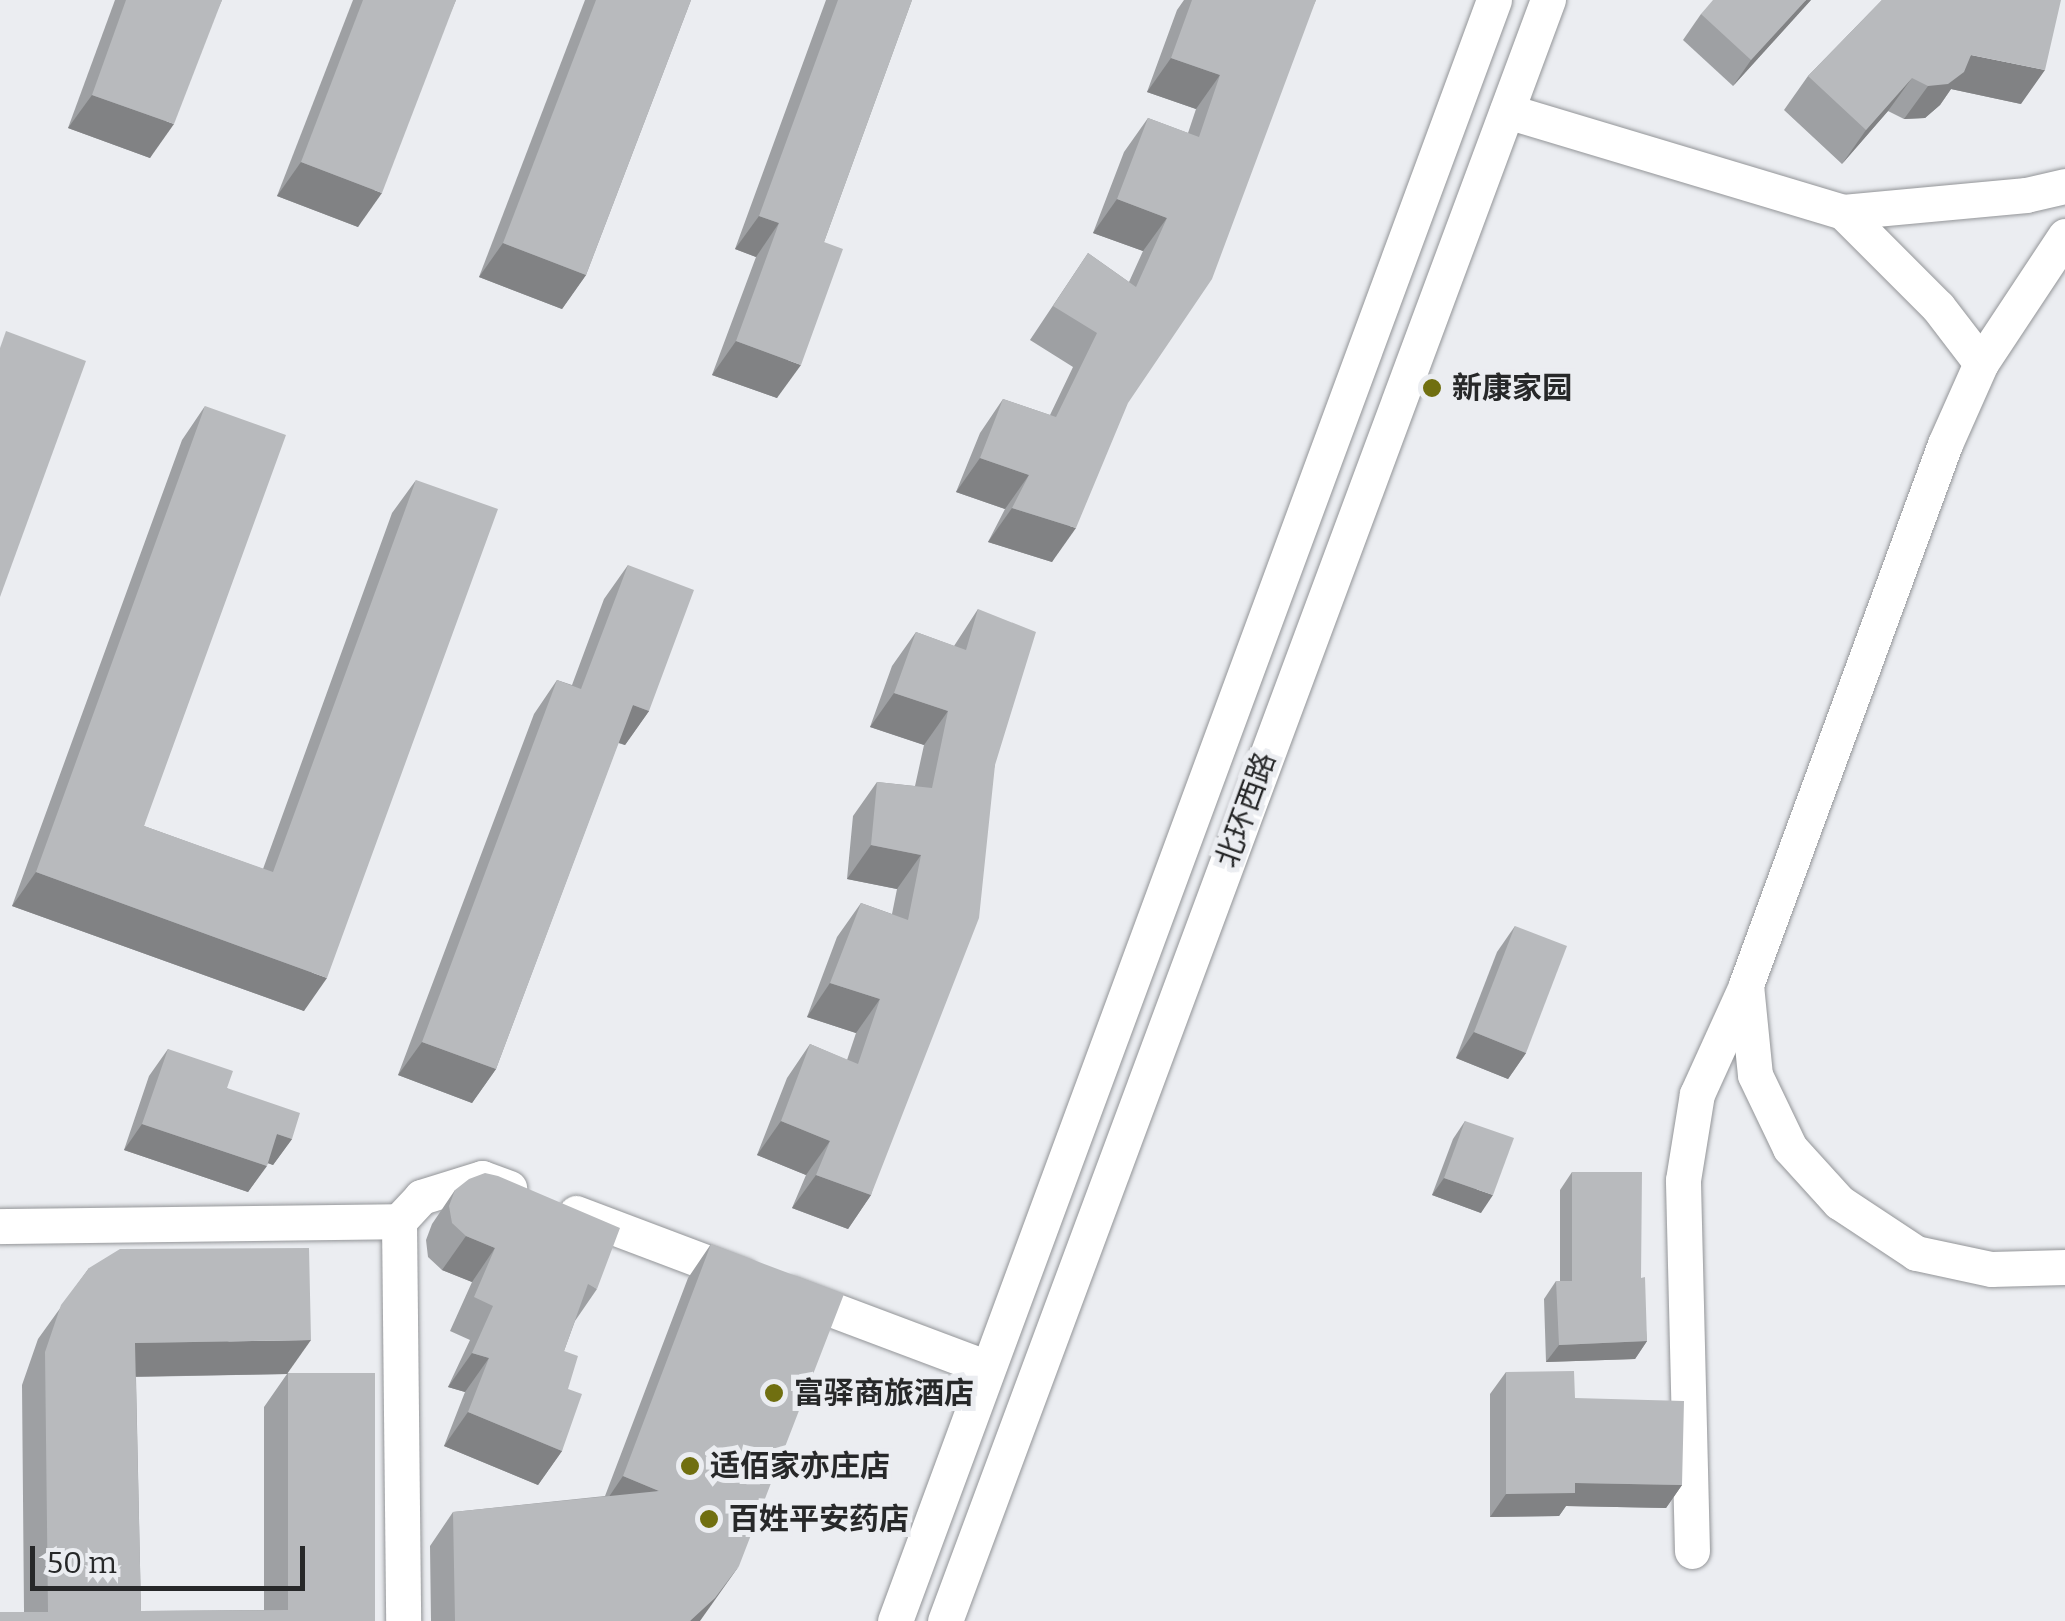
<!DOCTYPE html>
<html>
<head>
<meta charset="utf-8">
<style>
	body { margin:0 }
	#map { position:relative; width:2065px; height:1621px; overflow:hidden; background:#ebedf1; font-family:Bitter,"Noto Sans SC",serif }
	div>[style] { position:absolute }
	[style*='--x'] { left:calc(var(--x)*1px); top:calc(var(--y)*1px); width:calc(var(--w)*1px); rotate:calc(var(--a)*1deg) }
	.roads { filter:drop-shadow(0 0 2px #939598) drop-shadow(0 0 2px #939598) }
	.minor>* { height:35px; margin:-17.5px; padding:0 17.5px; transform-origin:17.5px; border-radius:17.5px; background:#fff }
	.wall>* { inset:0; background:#9ea0a3 }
	.shaded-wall>* { inset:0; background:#818284 }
	.building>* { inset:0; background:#b8babd }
	.dots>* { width:28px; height:28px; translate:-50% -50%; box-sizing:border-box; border:5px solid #ebedf1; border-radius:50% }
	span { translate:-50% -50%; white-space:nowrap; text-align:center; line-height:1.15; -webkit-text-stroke:10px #ebedf1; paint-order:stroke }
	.poi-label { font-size:30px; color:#272829; font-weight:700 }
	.left { translate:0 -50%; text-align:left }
	.street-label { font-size:30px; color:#272829 }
	.scale { position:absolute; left:30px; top:1546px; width:275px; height:45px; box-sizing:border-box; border:5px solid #272829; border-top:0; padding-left:12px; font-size:30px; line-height:35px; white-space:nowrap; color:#272829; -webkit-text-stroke:8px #ebedf1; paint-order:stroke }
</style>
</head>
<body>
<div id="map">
	<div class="roads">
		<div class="minor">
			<i style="--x:1507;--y:111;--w:351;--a:16.7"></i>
			<i style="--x:2065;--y:236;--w:152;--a:123.5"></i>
			<i style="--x:1981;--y:363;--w:89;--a:114"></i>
			<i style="--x:1945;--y:444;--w:576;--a:110.2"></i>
			<i style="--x:1746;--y:985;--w:90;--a:84.3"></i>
			<i style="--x:1755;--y:1075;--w:81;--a:64.4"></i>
			<i style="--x:1790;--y:1148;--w:73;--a:47.8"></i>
			<i style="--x:1839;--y:1202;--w:92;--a:33.5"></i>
			<i style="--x:1916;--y:1253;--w:77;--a:12"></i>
			<i style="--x:1991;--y:1269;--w:74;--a:-1.5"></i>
			<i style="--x:1981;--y:363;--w:71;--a:-127.5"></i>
			<i style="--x:1938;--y:307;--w:134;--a:-135"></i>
			<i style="--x:1843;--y:212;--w:184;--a:-5.3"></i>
			<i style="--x:2026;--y:195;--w:40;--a:-13"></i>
			<i style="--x:576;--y:1213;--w:178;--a:20.7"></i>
			<i style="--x:399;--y:1221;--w:400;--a:89.4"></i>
			<i style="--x:0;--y:1226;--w:399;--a:-0.7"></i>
			<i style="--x:399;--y:1221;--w:33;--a:-47"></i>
			<i style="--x:421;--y:1197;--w:64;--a:-17.3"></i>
			<i style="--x:482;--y:1178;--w:29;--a:20"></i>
			<i style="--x:791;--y:1294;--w:210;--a:20.6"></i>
			<i style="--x:1692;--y:1551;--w:371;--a:-91.4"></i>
			<i style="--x:1683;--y:1180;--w:87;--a:-80.8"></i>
			<i style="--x:1697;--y:1094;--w:119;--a:-65.6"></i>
			<i style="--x:895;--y:1621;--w:1728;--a:-69.72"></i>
			<i style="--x:945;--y:1621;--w:1730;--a:-69.6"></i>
		</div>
	</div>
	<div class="wall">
		<i style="clip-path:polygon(115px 0,222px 0,150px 158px,68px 128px)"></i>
		<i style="clip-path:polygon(353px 0,456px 0,358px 227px,277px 196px)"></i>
		<i style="clip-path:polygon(585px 0,691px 0,586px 275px,562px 309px,479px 277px)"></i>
		<i style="clip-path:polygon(826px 0,912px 0,824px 242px,777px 398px,712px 375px,756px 257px,735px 249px)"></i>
		<i style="clip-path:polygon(1184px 0,1316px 0,1052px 562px,988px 542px,1005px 509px,956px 492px,980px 433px,1003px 399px,1050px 415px,1073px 367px,1030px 340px,1088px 253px,1129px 282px,1143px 251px,1093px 233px,1124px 152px,1148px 118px,1188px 133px,1196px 109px,1147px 92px,1177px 10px)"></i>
		<i style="clip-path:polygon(1811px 0,1733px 86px,1683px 40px,1701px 14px)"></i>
		<i style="clip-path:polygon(1882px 0,2021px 104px,1951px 89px,1940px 105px,1925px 118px,1904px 119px,1888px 111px,1842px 164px,1784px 110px,1808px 76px)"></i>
		<i style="clip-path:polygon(205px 406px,144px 826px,263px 869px,392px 513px,416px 480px,304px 1011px,12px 906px,182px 440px)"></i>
		<i style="clip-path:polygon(628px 565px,649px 711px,625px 745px,618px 743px,496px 1069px,472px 1103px,398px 1075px,534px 714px,557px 680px,572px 685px,604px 599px)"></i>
		<i style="clip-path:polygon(978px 609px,995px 765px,871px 1195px,848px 1229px,792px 1208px,806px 1175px,757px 1155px,787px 1078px,810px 1044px,847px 1060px,856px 1033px,807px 1017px,837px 937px,861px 903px,892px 914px,897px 889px,847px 879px,853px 816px,877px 782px,915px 786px,924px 745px,870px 727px,892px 666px,916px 632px,954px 646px)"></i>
		<i style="clip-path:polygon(1515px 926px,1526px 1053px,1508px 1079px,1456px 1058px,1497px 952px)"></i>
		<i style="clip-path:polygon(168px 1049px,227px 1088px,292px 1139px,273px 1165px,268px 1163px,248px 1192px,124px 1150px,149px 1076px)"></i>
		<i style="clip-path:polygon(1465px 1121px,1481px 1213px,1432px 1195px,1453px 1139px)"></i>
		<i style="clip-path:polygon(1572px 1172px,1641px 1278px,1647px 1341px,1635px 1359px,1546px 1362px,1544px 1299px,1556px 1281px,1560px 1281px,1560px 1190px)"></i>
		<i style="clip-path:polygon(455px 1190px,597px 1289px,575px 1321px,564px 1351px,568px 1389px,562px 1451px,538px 1485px,444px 1446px,465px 1392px,448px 1387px,470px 1340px,450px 1331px,472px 1282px,442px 1270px,428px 1257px,426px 1240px,432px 1224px)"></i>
		<i style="clip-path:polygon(711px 1244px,700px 1621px,431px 1621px,430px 1546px,453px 1512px,605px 1496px,688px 1278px)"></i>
		<i style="clip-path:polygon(evenodd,89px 1268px,288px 1373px,375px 1621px,24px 1612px,22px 1385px,38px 1339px,89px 1268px,287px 1374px,264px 1407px,264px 1610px,141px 1611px,136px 1377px,287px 1374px)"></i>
		<i style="clip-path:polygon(1506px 1372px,1575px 1398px,1682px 1485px,1666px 1508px,1566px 1506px,1559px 1516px,1490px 1517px,1490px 1394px)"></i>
	</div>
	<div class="shaded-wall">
		<i style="clip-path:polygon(1806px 0,1811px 0,1733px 86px,1751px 60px)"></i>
		<i style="clip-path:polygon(1971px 55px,2045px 70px,2021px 104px,1951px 89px,1940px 105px,1925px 118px,1904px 119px,1928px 86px)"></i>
		<i style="clip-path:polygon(1171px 58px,1220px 75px,1196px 109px,1147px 92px)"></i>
		<i style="clip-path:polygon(1912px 78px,1888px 111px,1842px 164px,1866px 130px)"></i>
		<i style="clip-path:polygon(92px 95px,174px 124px,150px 158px,68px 128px)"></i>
		<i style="clip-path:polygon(301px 162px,382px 193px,358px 227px,277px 196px)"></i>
		<i style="clip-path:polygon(1117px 199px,1167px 218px,1143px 251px,1093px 233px)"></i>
		<i style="clip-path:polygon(759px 216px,779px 223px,756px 257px,735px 249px)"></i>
		<i style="clip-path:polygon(503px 243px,586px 275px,562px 309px,479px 277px)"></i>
		<i style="clip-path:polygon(736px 341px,801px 365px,777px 398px,712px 375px)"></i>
		<i style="clip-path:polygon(980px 458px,1029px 475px,1005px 509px,956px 492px)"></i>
		<i style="clip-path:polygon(1012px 508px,1076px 528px,1052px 562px,988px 542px)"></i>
		<i style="clip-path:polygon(894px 693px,948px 711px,924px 745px,870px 727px)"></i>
		<i style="clip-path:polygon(633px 705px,649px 711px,625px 745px,609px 739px)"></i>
		<i style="clip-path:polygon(871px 845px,921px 855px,897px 889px,847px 879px)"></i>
		<i style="clip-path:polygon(36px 872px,327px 978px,304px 1011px,12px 906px)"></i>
		<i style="clip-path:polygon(830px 983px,880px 999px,856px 1033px,807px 1017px)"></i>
		<i style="clip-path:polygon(1474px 1032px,1526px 1053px,1508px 1079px,1456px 1058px)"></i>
		<i style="clip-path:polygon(422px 1042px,496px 1069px,472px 1103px,398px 1075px)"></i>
		<i style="clip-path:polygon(781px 1121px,830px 1141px,806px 1175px,757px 1155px)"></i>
		<i style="clip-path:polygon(142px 1124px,267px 1166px,248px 1192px,124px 1150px)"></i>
		<i style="clip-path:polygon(277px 1134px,292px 1139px,273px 1165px,259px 1160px)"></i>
		<i style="clip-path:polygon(816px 1175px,871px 1195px,848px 1229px,792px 1208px)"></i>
		<i style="clip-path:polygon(1444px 1178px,1493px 1195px,1481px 1213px,1432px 1195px)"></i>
		<i style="clip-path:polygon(466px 1236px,495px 1248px,472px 1282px,442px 1270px)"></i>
		<i style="clip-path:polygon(311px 1340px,287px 1374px,111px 1377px,135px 1343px)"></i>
		<i style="clip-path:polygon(1647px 1341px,1635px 1359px,1546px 1362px,1559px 1345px)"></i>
		<i style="clip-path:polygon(472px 1353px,489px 1358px,465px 1392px,448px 1387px)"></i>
		<i style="clip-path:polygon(468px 1412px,562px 1451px,538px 1485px,444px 1446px)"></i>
		<i style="clip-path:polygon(623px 1476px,659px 1491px,600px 1510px)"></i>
		<i style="clip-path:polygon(1575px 1483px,1682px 1485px,1666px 1508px,1566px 1506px,1559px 1516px,1490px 1517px,1506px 1494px)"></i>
		<i style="clip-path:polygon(739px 1566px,700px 1621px,690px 1621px)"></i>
	</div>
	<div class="building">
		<i style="clip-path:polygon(126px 0,222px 0,174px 124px,92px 95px)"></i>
		<i style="clip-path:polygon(363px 0,456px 0,382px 193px,301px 162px)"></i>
		<i style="clip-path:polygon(596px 0,691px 0,586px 275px,503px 243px)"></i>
		<i style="clip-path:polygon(838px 0,912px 0,824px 242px,843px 249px,801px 365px,736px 341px,779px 223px,759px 216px)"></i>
		<i style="clip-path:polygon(1192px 0,1316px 0,1212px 279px,1128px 403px,1076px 528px,1012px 508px,1029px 475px,980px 458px,1003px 399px,1056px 417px,1097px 333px,1053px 306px,1088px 253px,1136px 287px,1167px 218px,1117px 199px,1148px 118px,1199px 137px,1220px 75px,1171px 58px)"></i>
		<i style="clip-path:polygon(1713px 0,1806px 0,1751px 60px,1701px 14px)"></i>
		<i style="clip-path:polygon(1882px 0,2061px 0,2045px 70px,1971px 55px,1964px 72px,1948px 84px,1928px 86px,1912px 78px,1866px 130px,1808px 76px)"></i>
		<i style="clip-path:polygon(6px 331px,86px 361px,0 597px,0 348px)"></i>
		<i style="clip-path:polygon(205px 406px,286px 435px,144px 826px,273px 872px,416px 480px,498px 509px,327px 978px,36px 872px)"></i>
		<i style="clip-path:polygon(628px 565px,694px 590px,649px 711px,633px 705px,496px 1069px,422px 1042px,557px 680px,581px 689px)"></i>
		<i style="clip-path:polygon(978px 609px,1036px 632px,995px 765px,979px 918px,871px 1195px,816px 1175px,830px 1141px,781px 1121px,810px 1044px,858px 1064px,880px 999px,830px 983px,861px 903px,908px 920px,921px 855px,871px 845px,877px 782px,932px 788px,948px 711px,894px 693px,916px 632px,966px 650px)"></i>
		<i style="clip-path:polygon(1515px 926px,1567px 946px,1526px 1053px,1474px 1032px)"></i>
		<i style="clip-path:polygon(168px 1049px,233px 1071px,227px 1088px,300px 1113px,292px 1139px,277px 1134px,267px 1166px,142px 1124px)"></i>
		<i style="clip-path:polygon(1465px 1121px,1514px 1138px,1493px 1195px,1444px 1178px)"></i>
		<i style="clip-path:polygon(1572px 1172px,1642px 1172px,1641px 1278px,1645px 1277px,1647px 1341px,1559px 1345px,1556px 1281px,1572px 1281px)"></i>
		<i style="clip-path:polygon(485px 1173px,498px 1176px,620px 1228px,597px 1289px,588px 1284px,564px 1351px,578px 1356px,568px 1389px,582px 1394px,562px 1451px,468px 1412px,489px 1358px,472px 1353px,493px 1306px,474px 1297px,495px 1248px,466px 1236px,452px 1223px,449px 1206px,455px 1190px,469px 1179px)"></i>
		<i style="clip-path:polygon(711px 1244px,844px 1294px,739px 1566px,715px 1598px,690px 1621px,455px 1621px,453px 1512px,659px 1491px,623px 1476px)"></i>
		<i style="clip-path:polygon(309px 1248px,311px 1340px,135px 1343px,141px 1611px,288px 1610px,288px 1373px,375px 1373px,375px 1621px,0 1621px,0 1612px,48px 1612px,45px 1352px,61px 1305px,89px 1268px,120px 1249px)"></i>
		<i style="clip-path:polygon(1574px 1371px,1575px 1398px,1684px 1401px,1682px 1485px,1575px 1483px,1575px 1493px,1506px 1494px,1506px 1372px)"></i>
	</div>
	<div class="dots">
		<i style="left:1432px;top:388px;background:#706f10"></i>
		<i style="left:774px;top:1393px;background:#706f10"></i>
		<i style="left:690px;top:1466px;background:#706f10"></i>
		<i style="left:709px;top:1519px;background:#706f10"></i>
	</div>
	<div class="poi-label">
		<span class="left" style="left:1452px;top:388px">新康家园</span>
		<span class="left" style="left:794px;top:1393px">富驿商旅酒店</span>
		<span class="left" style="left:710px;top:1466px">适佰家亦庄店</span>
		<span class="left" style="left:729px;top:1519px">百姓平安药店</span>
	</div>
	<div class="street-label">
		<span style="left:1246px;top:810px;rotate:-70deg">北环西路</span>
	</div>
	<div class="scale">50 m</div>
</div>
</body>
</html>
